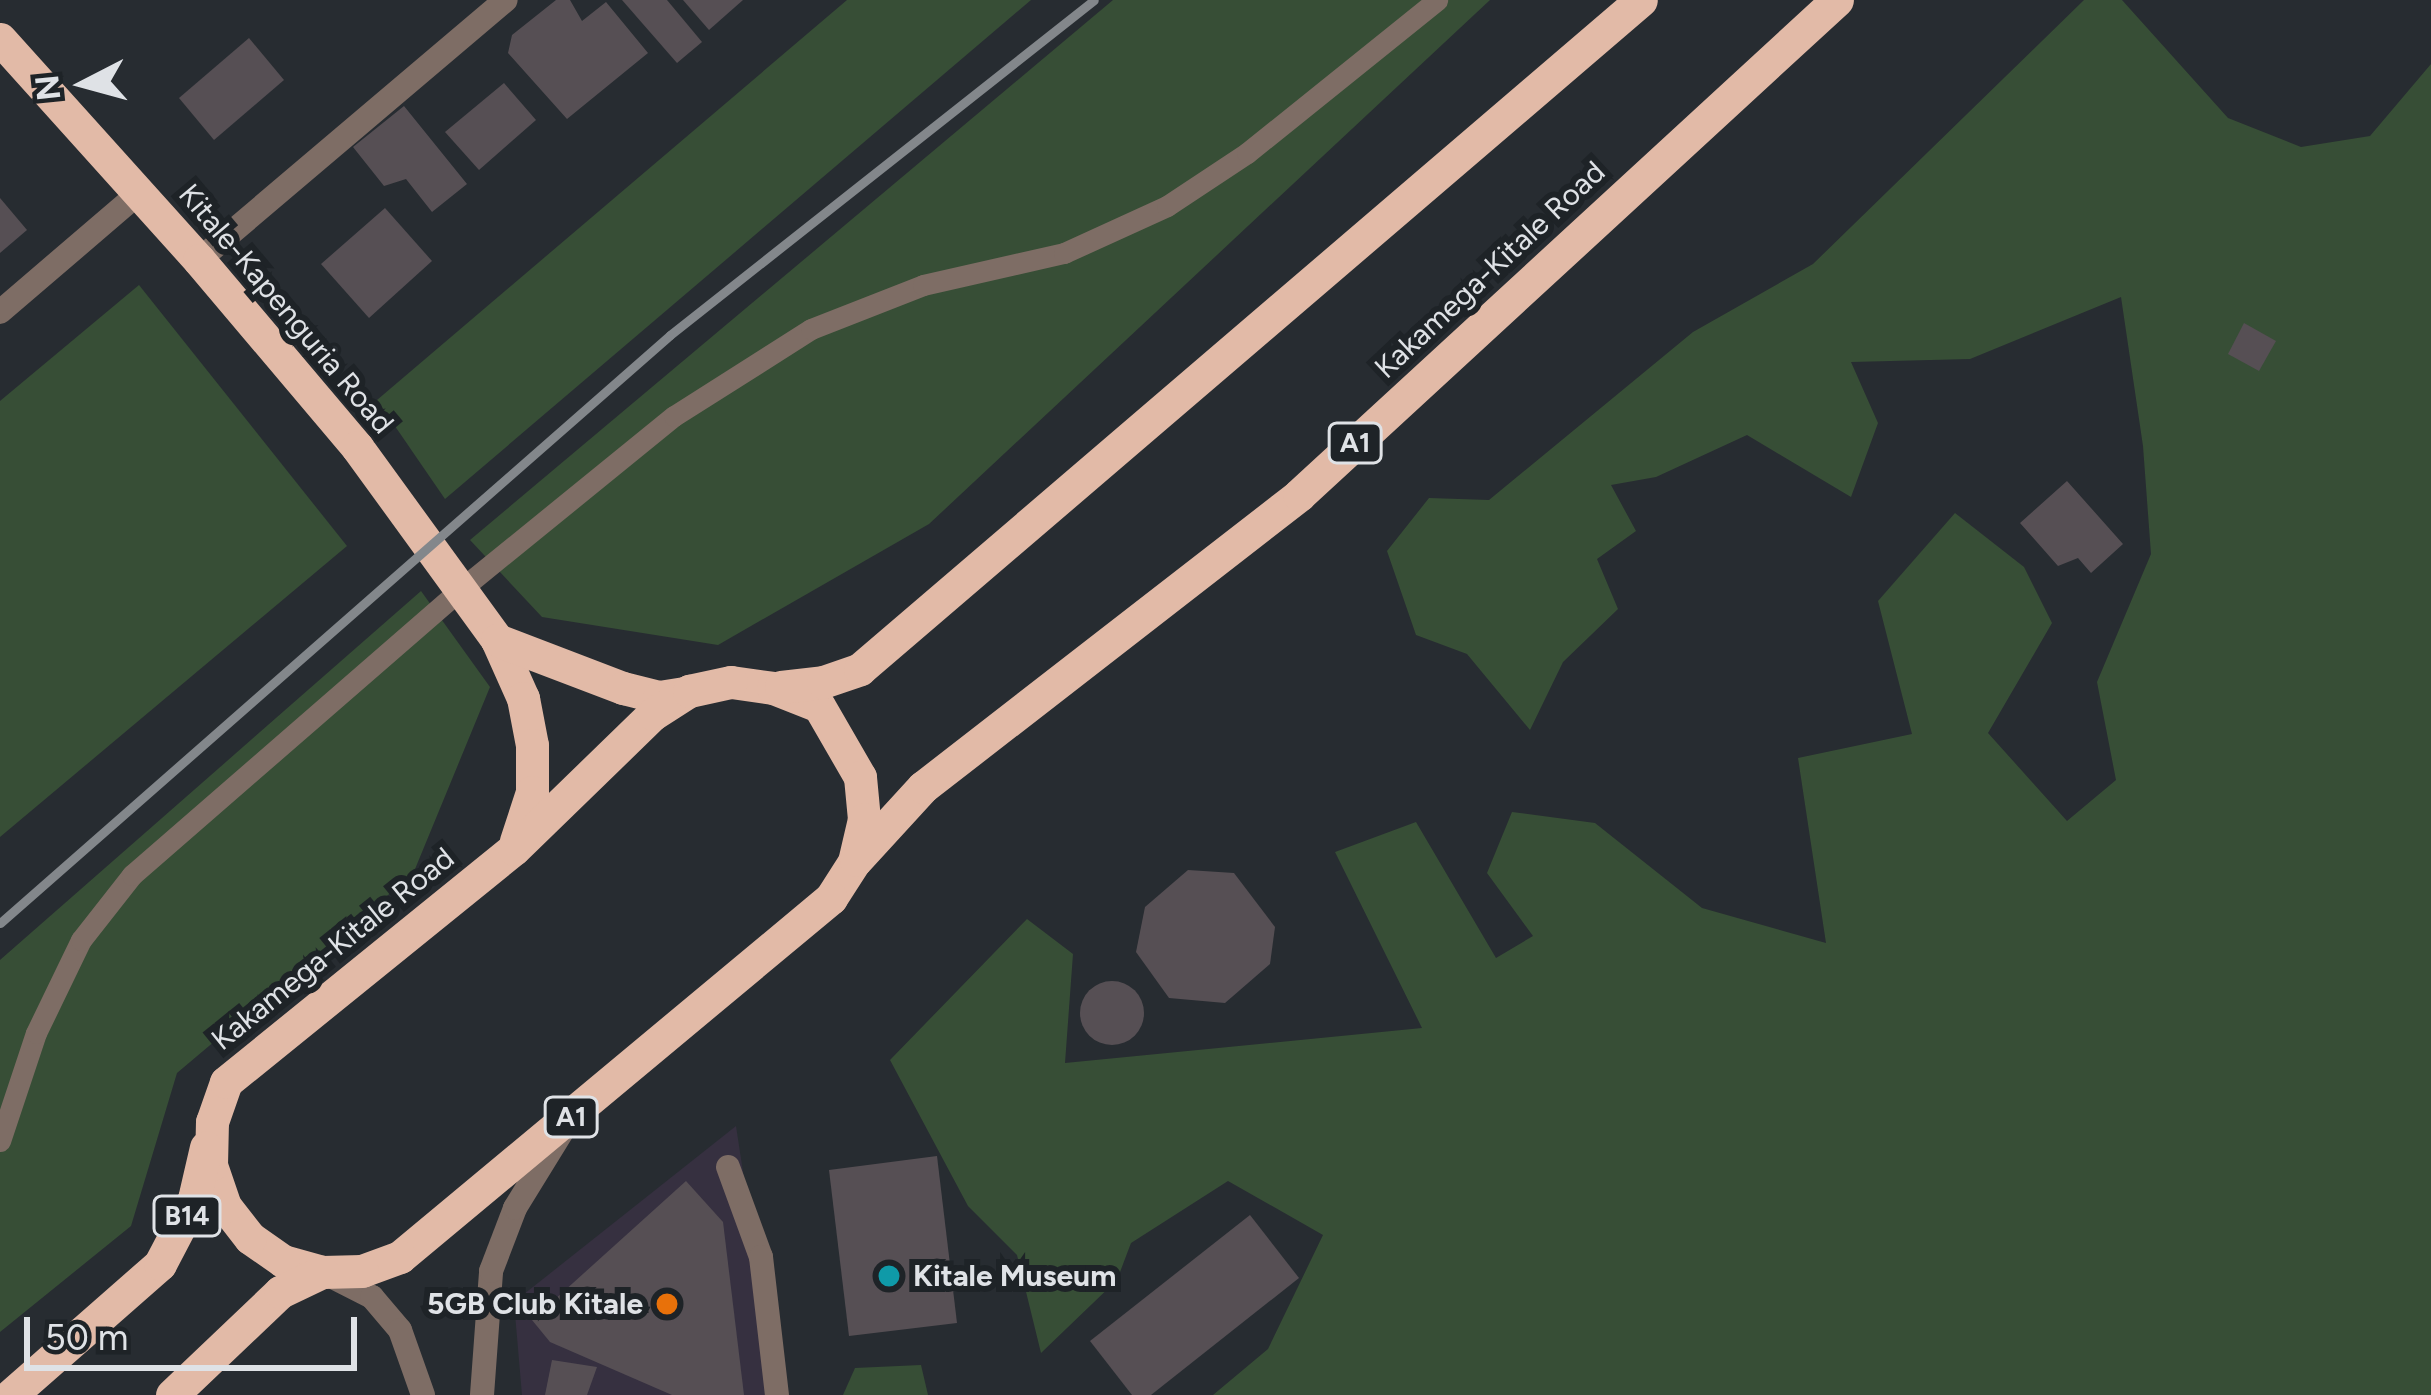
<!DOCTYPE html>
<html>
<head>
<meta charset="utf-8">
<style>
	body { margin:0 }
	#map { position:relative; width:2431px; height:1395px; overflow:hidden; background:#272c31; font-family:Figtree,sans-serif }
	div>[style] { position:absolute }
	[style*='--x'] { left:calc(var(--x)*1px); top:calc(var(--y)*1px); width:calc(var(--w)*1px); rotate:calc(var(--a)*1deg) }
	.commercial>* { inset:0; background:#363040 }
	.green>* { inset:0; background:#374e36 }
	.building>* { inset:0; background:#564f54 }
	.round { border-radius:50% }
	.service>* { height:21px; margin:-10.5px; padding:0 10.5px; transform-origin:10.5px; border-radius:10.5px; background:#7e6d65 }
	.minor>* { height:24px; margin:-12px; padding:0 12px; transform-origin:12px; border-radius:12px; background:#7e6d65 }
	.tertiary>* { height:24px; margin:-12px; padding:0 12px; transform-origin:12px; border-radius:12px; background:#7e6d65 }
	.trunk>* { height:33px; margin:-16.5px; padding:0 16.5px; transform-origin:16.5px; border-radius:16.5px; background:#e2baa7 }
	.rail>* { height:9px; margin:-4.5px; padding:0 4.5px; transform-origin:4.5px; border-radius:4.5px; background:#83878b }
	.dots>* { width:33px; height:33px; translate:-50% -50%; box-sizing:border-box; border:6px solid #1e2327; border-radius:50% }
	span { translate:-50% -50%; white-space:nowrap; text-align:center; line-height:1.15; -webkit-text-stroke:12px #1e2327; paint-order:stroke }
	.shield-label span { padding:3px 9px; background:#1e2327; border:3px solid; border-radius:9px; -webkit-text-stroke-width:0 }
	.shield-label { font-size:27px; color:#dfe2e6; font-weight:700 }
	.street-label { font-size:30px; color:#dfe2e6 }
	.poi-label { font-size:30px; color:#dfe2e6; font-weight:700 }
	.left { translate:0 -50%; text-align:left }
	.right { translate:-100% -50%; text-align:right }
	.north { position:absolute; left:24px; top:24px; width:120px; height:120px; -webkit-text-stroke:9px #1e2327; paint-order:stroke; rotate:264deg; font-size:33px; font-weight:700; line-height:48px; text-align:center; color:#dfe2e6 }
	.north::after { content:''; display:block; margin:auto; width:42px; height:54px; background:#dfe2e6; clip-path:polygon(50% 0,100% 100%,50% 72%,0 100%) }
	.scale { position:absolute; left:24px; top:1317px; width:333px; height:54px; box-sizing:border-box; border:6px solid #dfe2e6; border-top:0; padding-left:15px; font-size:36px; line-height:42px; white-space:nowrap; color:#dfe2e6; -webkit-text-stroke:9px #1e2327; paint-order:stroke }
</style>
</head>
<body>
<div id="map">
	<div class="commercial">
		<i style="clip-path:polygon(736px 1126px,777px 1395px,522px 1395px,514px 1302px)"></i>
	</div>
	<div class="green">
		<i style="clip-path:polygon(847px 0,1031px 0,445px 499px,377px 400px)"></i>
		<i style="clip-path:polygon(1113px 0,1490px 0,929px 524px,718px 645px,542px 617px,470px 540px)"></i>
		<i style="clip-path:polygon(2084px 0,2122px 0,2228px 118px,2301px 147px,2370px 136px,2431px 64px,2431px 1395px,1213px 1395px,1268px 1349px,1323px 1235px,1228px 1181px,1131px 1243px,1117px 1280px,1041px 1353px,1017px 1255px,968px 1206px,890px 1060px,1027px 919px,1073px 954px,1065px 1063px,1422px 1028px,1335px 852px,1416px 822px,1496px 958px,1533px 936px,1487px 873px,1512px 812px,1595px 823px,1702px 908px,1826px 943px,1798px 758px,1912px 734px,1878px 601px,1955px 513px,2024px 567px,2052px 623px,1988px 733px,2067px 821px,2116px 780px,2097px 682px,2151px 554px,2143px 446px,2121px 297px,1970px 359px,1851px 362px,1878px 423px,1851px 497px,1747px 435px,1656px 477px,1611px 485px,1636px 531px,1597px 559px,1618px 609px,1563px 662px,1530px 730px,1467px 654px,1416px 635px,1387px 551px,1429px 498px,1489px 500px,1693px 332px,1813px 264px)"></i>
		<i style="clip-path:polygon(139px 285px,347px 546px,0 837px,0 401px)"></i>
		<i style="clip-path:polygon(421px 591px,490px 687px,413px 874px,177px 1073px,131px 1226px,0 1332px,0 960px)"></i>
		<i style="clip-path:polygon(921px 1365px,928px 1395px,843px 1395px,855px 1368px)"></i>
	</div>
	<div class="building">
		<i style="clip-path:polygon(556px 0,570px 0,582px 21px,606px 2px,648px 53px,567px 119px,508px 53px,512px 35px)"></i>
		<i style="clip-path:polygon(622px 0,667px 0,702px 42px,677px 63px)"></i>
		<i style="clip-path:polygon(683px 0,743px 0,709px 30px)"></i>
		<i style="clip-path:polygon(249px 38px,284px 80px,214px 140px,179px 98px)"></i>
		<i style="clip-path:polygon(504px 83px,536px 120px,479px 170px,445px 132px)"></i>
		<i style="clip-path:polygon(404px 106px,467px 184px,432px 212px,406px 179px,384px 186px,353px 147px)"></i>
		<i style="clip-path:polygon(0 198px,27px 230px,0 253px)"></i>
		<i style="clip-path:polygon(385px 208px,432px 261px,369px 318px,321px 264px)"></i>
		<i style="clip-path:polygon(2244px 323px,2276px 341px,2259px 371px,2228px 354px)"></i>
		<i style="clip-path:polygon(2067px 481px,2123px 544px,2091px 573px,2078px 558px,2058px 566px,2020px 523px)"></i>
		<i style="clip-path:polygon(1188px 870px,1234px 873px,1275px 927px,1270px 964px,1225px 1003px,1169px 998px,1136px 952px,1145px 907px)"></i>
		<i class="round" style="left:1080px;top:981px;width:64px;height:64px"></i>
		<i style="clip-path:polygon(937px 1156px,957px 1323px,849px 1336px,829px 1170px)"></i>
		<i style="clip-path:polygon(686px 1181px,723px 1222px,744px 1395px,672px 1395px,550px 1342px,532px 1320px)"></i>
		<i style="clip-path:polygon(1250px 1215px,1299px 1278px,1151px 1395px,1132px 1395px,1090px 1341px)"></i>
		<i style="clip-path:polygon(552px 1360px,597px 1367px,587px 1395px,545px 1395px)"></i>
	</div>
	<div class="service">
		<i style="--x:0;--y:1141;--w:114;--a:-71.6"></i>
		<i style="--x:36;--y:1033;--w:103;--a:-64.2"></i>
		<i style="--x:81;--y:940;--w:83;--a:-51.9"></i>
		<i style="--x:132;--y:875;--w:436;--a:-41"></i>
		<i style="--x:461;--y:589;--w:274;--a:-39.1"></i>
		<i style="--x:674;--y:416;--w:162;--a:-32.4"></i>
		<i style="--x:811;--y:329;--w:120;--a:-21.4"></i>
		<i style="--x:923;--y:285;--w:145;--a:-12.8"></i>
		<i style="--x:1064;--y:253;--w:113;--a:-24.5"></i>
		<i style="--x:1167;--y:206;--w:96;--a:-33.5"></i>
		<i style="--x:1247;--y:153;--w:244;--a:-38.8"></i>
	</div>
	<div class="minor">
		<i style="--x:199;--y:260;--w:402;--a:-40.3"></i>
		<i style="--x:0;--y:312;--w:184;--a:-40.6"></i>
		<i style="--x:728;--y:1167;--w:96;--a:69.9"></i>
		<i style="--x:761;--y:1257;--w:139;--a:83.4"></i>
	</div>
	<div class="tertiary">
		<i style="--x:325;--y:1273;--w:53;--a:27.1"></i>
		<i style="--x:372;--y:1297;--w:43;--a:49.7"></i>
		<i style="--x:400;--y:1330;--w:69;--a:70.5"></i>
		<i style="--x:482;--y:1395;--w:124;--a:-85.8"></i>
		<i style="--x:491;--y:1271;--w:67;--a:-69.1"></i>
		<i style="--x:515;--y:1208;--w:92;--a:-58.4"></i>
	</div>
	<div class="trunk">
		<i style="--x:0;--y:39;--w:297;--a:48"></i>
		<i style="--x:199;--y:260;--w:245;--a:49.8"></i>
		<i style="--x:357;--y:447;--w:238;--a:54"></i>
		<i style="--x:497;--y:640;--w:64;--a:65.9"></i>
		<i style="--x:523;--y:698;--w:48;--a:79.2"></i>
		<i style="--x:532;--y:745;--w:47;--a:90"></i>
		<i style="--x:532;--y:792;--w:52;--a:108.1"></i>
		<i style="--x:497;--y:640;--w:135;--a:20.9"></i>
		<i style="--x:623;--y:688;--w:37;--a:14"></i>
		<i style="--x:659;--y:697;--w:24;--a:-9"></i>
		<i style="--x:731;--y:682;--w:42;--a:8.1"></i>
		<i style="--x:773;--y:688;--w:49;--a:21.4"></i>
		<i style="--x:819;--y:706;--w:82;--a:60"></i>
		<i style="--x:860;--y:777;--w:42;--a:84.6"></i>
		<i style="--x:864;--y:819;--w:44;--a:103.1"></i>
		<i style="--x:854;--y:862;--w:43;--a:122.6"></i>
		<i style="--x:831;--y:898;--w:561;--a:140.21"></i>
		<i style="--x:400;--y:1257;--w:40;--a:159.8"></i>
		<i style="--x:362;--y:1271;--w:40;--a:178.6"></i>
		<i style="--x:322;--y:1272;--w:41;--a:-164.2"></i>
		<i style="--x:283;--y:1261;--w:40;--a:-145.1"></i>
		<i style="--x:250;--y:1238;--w:41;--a:-128"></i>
		<i style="--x:225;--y:1206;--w:43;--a:-108.9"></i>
		<i style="--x:211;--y:1165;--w:43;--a:-88.7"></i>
		<i style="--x:212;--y:1122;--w:42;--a:-70.7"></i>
		<i style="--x:226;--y:1082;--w:370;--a:-39"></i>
		<i style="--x:514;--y:849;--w:194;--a:-44.2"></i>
		<i style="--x:653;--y:714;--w:43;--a:-32.6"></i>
		<i style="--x:689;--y:691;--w:43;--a:-12.1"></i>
		<i style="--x:781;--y:687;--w:42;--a:-6.8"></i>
		<i style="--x:823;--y:682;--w:39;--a:-19"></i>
		<i style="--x:860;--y:669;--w:1028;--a:-40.58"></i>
		<i style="--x:856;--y:860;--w:99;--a:-47.5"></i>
		<i style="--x:923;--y:787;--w:476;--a:-37.8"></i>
		<i style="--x:1299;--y:495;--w:731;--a:-42.62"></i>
		<i style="--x:11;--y:1395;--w:198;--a:-41.3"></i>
		<i style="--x:160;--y:1264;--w:73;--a:-62.4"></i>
		<i style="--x:194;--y:1199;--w:53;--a:-77"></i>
		<i style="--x:172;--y:1395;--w:149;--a:-43.6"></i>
		<i style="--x:280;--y:1292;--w:47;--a:-25.5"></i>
	</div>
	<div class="rail">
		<i style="--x:0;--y:923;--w:891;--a:-41.27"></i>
		<i style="--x:670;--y:335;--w:540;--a:-38.31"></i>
	</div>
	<div class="dots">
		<i style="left:889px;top:1276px;background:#0f9aa8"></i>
		<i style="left:667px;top:1304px;background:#e8710a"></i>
	</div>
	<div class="shield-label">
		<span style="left:1355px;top:443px">A1</span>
		<span style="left:571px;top:1117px">A1</span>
		<span style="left:187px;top:1216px">B14</span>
	</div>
	<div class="street-label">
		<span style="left:1490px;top:270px;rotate:-43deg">Kakamega-Kitale Road</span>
		<span style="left:286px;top:309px;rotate:50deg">Kitale-Kapenguria Road</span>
		<span style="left:333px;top:949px;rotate:-39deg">Kakamega-Kitale Road</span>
	</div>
	<div class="poi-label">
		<span class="left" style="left:913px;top:1276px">Kitale Museum</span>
		<span class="right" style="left:643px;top:1304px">5GB Club Kitale</span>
	</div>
	<div class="north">N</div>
	<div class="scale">50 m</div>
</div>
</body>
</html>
